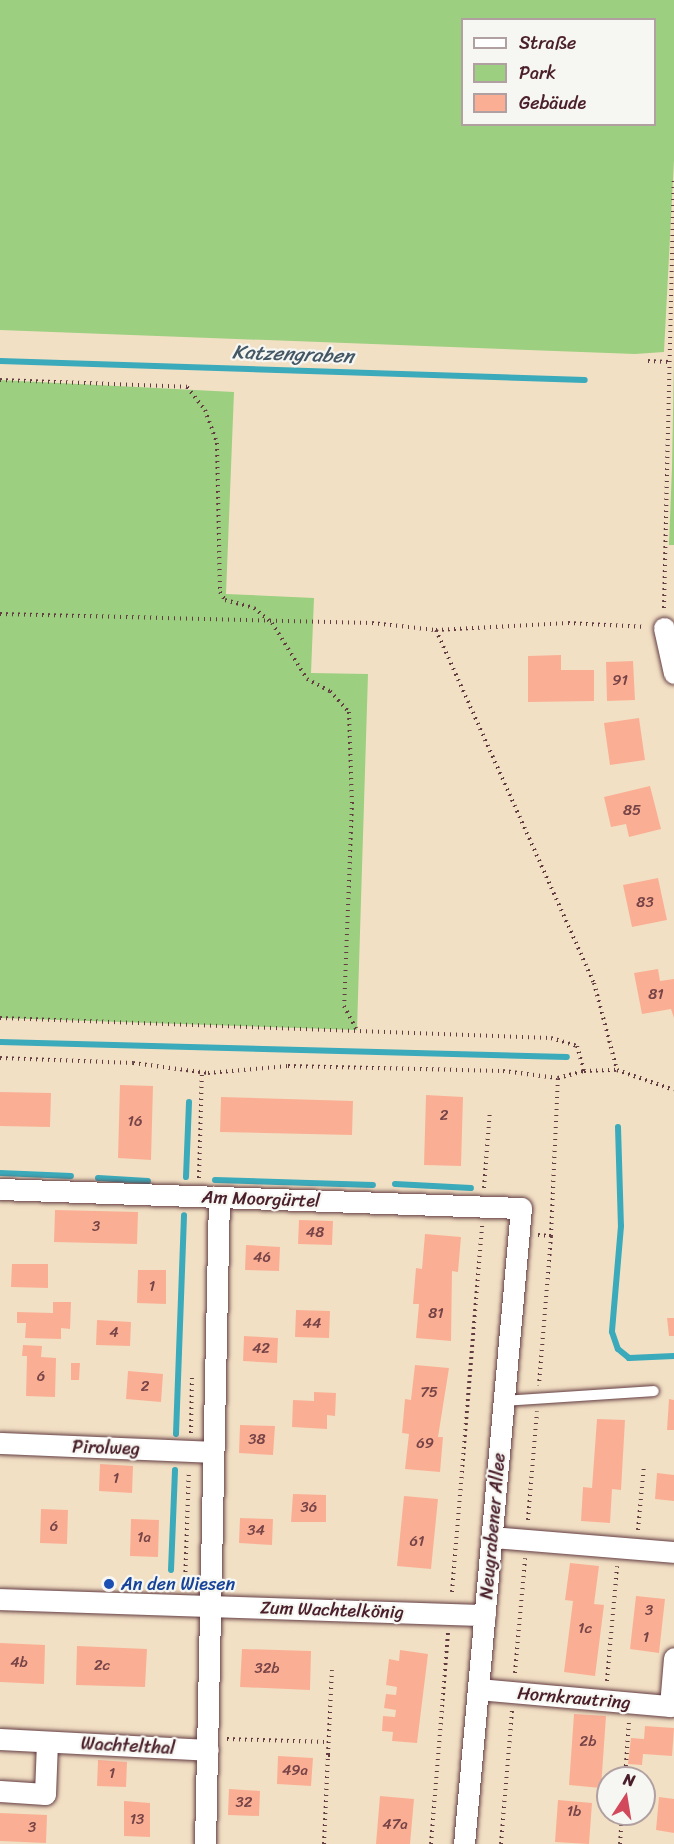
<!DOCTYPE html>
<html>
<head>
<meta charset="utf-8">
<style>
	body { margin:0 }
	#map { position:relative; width:674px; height:1844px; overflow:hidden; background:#f2e0c4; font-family:Sriracha,sans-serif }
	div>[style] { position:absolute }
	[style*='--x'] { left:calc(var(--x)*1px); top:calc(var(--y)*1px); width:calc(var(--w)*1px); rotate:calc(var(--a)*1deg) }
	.green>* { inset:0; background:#9ccf80 }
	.stream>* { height:6px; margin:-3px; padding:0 3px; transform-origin:3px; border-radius:3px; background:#3baaba }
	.building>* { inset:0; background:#faaf95 }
	.path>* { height:4px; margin-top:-2px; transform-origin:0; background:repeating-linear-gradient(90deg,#633c42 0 1.5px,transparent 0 6px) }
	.roads { filter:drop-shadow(0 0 2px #633c42) drop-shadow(0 0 2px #633c42) }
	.lane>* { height:10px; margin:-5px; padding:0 5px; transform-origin:5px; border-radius:5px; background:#fff }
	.street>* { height:21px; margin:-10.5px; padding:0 10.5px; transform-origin:10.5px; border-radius:10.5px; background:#fff }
	.dots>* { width:16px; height:16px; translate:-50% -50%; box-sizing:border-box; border:3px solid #f6f6f2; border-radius:50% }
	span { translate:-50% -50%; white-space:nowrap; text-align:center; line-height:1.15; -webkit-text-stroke:4.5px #f6f6f2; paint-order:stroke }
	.number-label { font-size:15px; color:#764346 }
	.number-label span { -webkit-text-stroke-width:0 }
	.street-label { font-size:18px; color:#4a1f2b }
	.transit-label { font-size:18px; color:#164399 }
	.left { translate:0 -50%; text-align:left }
	.water-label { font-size:20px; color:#445764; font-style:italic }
	.legend { position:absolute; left:461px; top:18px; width:195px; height:108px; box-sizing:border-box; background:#f6f6f2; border:2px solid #b1a0a2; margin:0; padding:8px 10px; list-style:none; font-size:18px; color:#4a1f2b }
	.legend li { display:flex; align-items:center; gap:12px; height:30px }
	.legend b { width:30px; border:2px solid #b1a0a2 }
	.north { position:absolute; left:596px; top:1766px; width:60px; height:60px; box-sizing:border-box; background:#f6f6f2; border:2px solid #b1a0a2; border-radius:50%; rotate:12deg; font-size:16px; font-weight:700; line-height:24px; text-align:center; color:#4a1f2b }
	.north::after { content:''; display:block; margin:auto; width:21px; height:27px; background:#d1495b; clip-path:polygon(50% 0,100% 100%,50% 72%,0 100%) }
</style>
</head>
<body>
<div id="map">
	<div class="green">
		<i style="clip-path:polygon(evenodd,0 0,674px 0,674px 160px,664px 352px,635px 354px,0 330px,0 0,462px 20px,654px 20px,654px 124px,462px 124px,462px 20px)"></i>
		<i style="clip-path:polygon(674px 358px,674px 545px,669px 545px,672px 468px)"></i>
		<i style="clip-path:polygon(0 380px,234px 392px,226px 594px,314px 598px,311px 673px,368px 674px,357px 1030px,0 1018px)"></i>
	</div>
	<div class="stream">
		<i style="--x:0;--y:361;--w:585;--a:1.86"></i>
		<i style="--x:0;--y:1042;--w:567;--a:1.52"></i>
		<i style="--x:618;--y:1127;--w:99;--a:88.3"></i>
		<i style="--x:621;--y:1226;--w:106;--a:94.9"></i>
		<i style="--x:612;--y:1332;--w:18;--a:71"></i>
		<i style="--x:618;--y:1349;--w:14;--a:39"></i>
		<i style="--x:629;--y:1358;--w:45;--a:-2.5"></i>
		<i style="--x:0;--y:1173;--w:71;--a:2.4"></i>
		<i style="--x:186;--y:1177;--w:75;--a:-87.7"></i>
		<i style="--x:98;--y:1178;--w:50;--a:3.4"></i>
		<i style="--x:215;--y:1180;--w:158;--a:1.8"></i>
		<i style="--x:395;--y:1184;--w:76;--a:3"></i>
		<i style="--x:176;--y:1434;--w:219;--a:-87.9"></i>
		<i style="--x:171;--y:1570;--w:100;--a:-87.7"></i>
	</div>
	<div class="building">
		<i style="clip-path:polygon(561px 655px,561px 670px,594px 670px,594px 701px,528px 702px,528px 656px)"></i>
		<i style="clip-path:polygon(633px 661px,635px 700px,607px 701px,606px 662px)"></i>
		<i style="clip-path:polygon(639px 718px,645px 760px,610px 765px,604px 723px)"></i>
		<i style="clip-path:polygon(650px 786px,661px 829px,629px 837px,626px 824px,611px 827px,604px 797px)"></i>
		<i style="clip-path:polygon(658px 878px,667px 920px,632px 927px,623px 885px)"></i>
		<i style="clip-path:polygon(658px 969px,660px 981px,674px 979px,674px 1018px,671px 1009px,642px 1014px,634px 973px)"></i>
		<i style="clip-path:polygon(120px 1085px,153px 1086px,151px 1160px,118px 1158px)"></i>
		<i style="clip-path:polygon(0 1092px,51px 1093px,50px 1127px,0 1126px)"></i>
		<i style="clip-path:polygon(426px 1095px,463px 1097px,461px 1166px,424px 1165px)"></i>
		<i style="clip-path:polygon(221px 1097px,353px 1101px,352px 1135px,220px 1132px)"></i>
		<i style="clip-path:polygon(55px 1210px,138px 1212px,137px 1244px,54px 1242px)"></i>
		<i style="clip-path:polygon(299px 1220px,333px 1221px,332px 1245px,298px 1244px)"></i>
		<i style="clip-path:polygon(425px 1234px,461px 1237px,458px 1272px,452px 1271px,451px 1341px,416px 1338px,419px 1304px,413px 1304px,416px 1268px,422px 1269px)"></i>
		<i style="clip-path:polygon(246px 1245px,280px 1247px,279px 1271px,245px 1270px)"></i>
		<i style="clip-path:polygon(12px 1264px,48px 1264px,48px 1288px,11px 1287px)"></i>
		<i style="clip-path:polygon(138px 1270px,166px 1270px,166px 1304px,137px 1303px)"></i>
		<i style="clip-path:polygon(53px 1302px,71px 1302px,70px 1329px,61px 1328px,61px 1339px,25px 1338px,26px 1323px,17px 1323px,17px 1312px,53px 1313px)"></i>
		<i style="clip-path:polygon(296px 1310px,330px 1311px,329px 1338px,295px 1337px)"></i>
		<i style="clip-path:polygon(667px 1318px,674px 1318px,674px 1336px,669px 1336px)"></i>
		<i style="clip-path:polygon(97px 1320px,131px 1322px,130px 1346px,96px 1345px)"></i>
		<i style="clip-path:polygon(244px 1336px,278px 1338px,277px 1363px,243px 1361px)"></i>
		<i style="clip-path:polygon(23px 1345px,42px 1346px,41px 1357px,56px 1358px,55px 1397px,26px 1396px,27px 1356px,22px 1356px)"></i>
		<i style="clip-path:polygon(71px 1363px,80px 1363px,79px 1380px,71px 1380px)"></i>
		<i style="clip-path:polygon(415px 1365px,449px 1368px,438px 1437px,443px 1437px,440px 1472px,405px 1469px,409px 1434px,402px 1433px,405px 1399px,411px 1400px)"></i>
		<i style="clip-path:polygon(128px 1371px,163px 1374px,161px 1402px,126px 1399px)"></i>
		<i style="clip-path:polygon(314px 1392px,336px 1393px,335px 1416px,327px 1415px,327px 1429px,292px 1427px,293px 1400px,314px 1401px)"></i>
		<i style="clip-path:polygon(669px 1399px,674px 1400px,674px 1430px,667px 1430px)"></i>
		<i style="clip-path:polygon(597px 1419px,625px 1420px,621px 1490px,612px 1489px,610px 1523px,581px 1521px,583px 1487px,592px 1488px)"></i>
		<i style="clip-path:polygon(240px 1425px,275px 1426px,273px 1455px,239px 1453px)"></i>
		<i style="clip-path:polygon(100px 1464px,133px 1466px,132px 1493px,99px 1491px)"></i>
		<i style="clip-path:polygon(657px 1473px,674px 1475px,674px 1501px,655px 1499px)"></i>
		<i style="clip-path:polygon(293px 1494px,326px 1495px,326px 1522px,291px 1522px)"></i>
		<i style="clip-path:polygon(404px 1496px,438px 1499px,431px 1569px,397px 1566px)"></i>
		<i style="clip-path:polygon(41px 1509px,68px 1510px,67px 1544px,40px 1543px)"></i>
		<i style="clip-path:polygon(240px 1518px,273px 1519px,272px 1545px,239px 1543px)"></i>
		<i style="clip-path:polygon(131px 1519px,159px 1520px,158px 1557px,130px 1556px)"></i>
		<i style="clip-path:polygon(570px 1563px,599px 1566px,594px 1604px,604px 1605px,595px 1676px,564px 1672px,573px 1601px,565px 1600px)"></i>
		<i style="clip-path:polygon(636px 1596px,665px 1599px,659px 1653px,630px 1649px)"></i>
		<i style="clip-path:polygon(0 1643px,45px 1645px,44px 1684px,0 1682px)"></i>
		<i style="clip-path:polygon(77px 1646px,147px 1649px,145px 1687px,76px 1685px)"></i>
		<i style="clip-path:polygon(242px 1649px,311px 1651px,310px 1690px,240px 1687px)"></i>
		<i style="clip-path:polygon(400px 1650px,428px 1654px,417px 1743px,392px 1741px,393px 1732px,382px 1731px,383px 1716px,395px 1717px,396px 1710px,384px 1708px,386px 1694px,396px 1695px,397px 1687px,386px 1685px,389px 1659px,399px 1661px)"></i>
		<i style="clip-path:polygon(574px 1714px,606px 1716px,601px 1788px,569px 1785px)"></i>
		<i style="clip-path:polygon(645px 1726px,674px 1728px,672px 1756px,643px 1754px,642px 1765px,628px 1764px,631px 1738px,644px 1739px)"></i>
		<i style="clip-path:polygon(278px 1756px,313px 1758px,311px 1786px,277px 1784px)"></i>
		<i style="clip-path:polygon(98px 1760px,127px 1762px,126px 1787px,97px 1786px)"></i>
		<i style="clip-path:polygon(229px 1789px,260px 1791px,259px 1816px,228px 1815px)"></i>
		<i style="clip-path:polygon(380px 1796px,414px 1799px,410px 1844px,376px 1844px)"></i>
		<i style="clip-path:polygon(659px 1797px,674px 1799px,674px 1833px,656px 1830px)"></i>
		<i style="clip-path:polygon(558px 1800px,592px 1803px,589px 1844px,555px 1842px)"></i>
		<i style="clip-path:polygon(124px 1801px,150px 1803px,150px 1837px,124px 1836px)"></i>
		<i style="clip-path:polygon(0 1813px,47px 1815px,46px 1843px,0 1841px)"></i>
	</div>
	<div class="path">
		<i style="--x:648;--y:361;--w:21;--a:3"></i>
		<i style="--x:0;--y:380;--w:187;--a:2.1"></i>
		<i style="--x:187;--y:387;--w:29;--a:52"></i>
		<i style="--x:205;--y:410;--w:35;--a:70"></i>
		<i style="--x:217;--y:443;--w:149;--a:88.8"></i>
		<i style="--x:220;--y:592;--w:9;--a:58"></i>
		<i style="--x:225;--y:600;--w:30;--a:15"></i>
		<i style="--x:254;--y:608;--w:23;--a:40"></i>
		<i style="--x:272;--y:623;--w:66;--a:58"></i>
		<i style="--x:307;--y:679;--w:26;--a:28"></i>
		<i style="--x:330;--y:691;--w:28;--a:48"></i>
		<i style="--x:349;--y:712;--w:90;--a:88.1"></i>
		<i style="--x:352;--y:802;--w:204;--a:92.2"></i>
		<i style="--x:344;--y:1006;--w:27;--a:62"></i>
		<i style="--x:664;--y:608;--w:432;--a:-88.7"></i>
		<i style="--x:0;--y:614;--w:372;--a:1.4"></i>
		<i style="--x:372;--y:623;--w:64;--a:6.2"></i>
		<i style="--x:436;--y:630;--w:132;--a:-3"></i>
		<i style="--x:568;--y:623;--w:78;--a:2.9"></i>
		<i style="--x:436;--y:630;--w:387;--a:65.9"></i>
		<i style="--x:594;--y:983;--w:90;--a:75.2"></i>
		<i style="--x:0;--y:1018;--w:551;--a:2.08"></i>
		<i style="--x:551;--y:1038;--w:27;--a:17"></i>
		<i style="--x:577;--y:1046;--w:26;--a:74"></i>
		<i style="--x:0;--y:1058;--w:133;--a:2.2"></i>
		<i style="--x:133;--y:1063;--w:76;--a:7.6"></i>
		<i style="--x:208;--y:1073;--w:80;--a:-5"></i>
		<i style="--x:288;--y:1066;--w:215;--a:1.3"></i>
		<i style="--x:503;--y:1071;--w:55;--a:7.3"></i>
		<i style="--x:558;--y:1078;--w:27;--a:-15"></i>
		<i style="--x:584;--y:1071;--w:33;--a:-2"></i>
		<i style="--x:617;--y:1070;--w:60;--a:19.3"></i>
		<i style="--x:199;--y:1178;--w:106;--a:-88.4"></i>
		<i style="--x:484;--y:1188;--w:78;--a:-85.6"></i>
		<i style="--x:538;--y:1235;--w:13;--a:4"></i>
		<i style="--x:551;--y:1236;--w:150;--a:94.6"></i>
		<i style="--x:551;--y:1236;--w:158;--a:-87.5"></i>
		<i style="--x:191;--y:1433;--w:55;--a:-89"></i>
		<i style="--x:528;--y:1520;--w:109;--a:-85.3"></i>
		<i style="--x:638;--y:1530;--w:65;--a:-84.7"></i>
		<i style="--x:185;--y:1584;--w:113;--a:-88"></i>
		<i style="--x:452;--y:1592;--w:368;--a:-85.3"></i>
		<i style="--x:515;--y:1673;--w:115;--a:-85"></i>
		<i style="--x:607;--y:1681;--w:115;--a:-85"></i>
		<i style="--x:227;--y:1739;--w:97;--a:1.8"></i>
		<i style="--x:328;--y:1755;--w:85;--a:-87.3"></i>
		<i style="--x:625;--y:1778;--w:56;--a:-85.9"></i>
		<i style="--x:324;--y:1844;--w:89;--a:-87.4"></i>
		<i style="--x:328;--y:1755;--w:6;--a:0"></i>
		<i style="--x:431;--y:1844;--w:212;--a:-85.4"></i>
		<i style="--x:501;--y:1844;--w:134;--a:-85.3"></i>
		<i style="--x:620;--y:1844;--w:30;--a:-86"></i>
	</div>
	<div class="roads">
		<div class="lane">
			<i style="--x:504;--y:1401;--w:150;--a:-3.8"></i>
		</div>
		<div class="street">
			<i style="--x:664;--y:628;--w:46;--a:77.5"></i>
			<i style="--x:0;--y:1189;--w:521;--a:2.09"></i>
			<i style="--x:521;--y:1208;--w:639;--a:95.12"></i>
			<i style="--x:0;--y:1443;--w:211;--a:2.4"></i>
			<i style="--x:492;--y:1537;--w:183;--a:4.7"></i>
			<i style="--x:0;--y:1599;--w:485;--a:1.9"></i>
			<i style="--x:478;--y:1689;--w:193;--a:5.1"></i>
			<i style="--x:670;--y:1706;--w:48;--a:-85.2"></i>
			<i style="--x:0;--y:1739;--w:208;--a:3"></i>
			<i style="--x:0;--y:1791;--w:45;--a:3.8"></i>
			<i style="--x:45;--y:1794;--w:52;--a:-87.8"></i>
			<i style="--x:205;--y:1844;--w:646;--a:-88.76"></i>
		</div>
	</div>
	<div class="dots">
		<i style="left:109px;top:1584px;background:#1a4fb4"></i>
	</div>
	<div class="number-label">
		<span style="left:620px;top:681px">91</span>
		<span style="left:632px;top:811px">85</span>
		<span style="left:645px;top:903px">83</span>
		<span style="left:656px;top:995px">81</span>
		<span style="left:444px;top:1116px">2</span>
		<span style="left:135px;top:1122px">16</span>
		<span style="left:96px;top:1227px">3</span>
		<span style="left:315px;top:1233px">48</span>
		<span style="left:262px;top:1258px">46</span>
		<span style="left:152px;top:1287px">1</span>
		<span style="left:436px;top:1314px">81</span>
		<span style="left:312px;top:1324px">44</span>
		<span style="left:114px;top:1333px">4</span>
		<span style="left:261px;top:1349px">42</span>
		<span style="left:41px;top:1377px">6</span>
		<span style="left:145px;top:1387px">2</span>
		<span style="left:429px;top:1393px">75</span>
		<span style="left:257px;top:1440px">38</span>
		<span style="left:425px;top:1444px">69</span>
		<span style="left:116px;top:1479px">1</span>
		<span style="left:309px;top:1508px">36</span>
		<span style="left:54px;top:1527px">6</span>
		<span style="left:256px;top:1531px">34</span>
		<span style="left:144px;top:1538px">1a</span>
		<span style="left:417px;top:1542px">61</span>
		<span style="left:649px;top:1611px">3</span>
		<span style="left:585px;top:1629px">1c</span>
		<span style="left:646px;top:1638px">1</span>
		<span style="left:19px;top:1663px">4b</span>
		<span style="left:102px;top:1666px">2c</span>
		<span style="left:267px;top:1669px">32b</span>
		<span style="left:588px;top:1742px">2b</span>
		<span style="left:295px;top:1771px">49a</span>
		<span style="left:112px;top:1774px">1</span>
		<span style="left:244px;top:1803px">32</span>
		<span style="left:574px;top:1812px">1b</span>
		<span style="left:137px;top:1820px">13</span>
		<span style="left:395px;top:1825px">47a</span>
		<span style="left:32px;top:1828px">3</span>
	</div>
	<div class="street-label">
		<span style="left:261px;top:1199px;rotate:2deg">Am Moorgürtel</span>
		<span style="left:106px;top:1448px;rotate:2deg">Pirolweg</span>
		<span style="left:493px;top:1526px;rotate:-85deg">Neugrabener Allee</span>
		<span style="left:332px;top:1610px;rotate:2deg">Zum Wachtelkönig</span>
		<span style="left:574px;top:1698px;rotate:5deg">Hornkrautring</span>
		<span style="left:128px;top:1746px;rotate:3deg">Wachtelthal</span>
	</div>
	<div class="transit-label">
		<span class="left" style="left:121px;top:1584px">An den Wiesen</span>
	</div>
	<div class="water-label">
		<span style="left:293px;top:354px;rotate:2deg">Katzengraben</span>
	</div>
	<ul class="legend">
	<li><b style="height:8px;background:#fff"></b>Straße</li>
	<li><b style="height:16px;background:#9ccf80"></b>Park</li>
	<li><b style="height:16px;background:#faaf95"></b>Gebäude</li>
	</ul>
	<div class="north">N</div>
</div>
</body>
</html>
